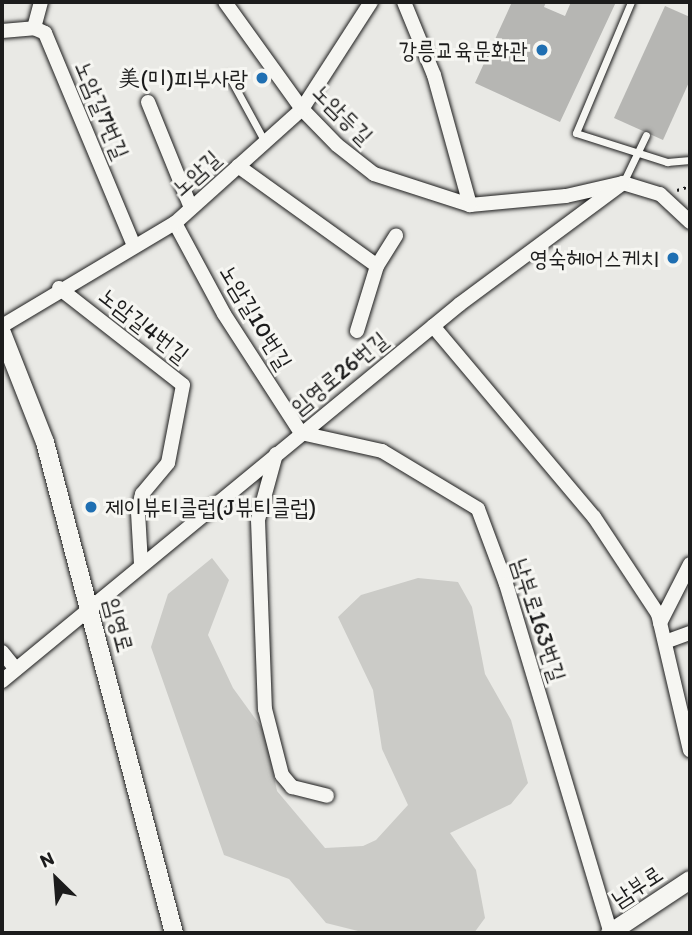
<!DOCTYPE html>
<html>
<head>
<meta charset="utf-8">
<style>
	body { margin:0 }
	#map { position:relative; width:692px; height:935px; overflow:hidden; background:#e9e9e5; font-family:Itim,"LXGW WenKai TC","Poor Story",sans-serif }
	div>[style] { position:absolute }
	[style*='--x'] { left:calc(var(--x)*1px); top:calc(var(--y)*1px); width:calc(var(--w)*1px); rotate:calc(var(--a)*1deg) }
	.green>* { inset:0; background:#cbcbc7 }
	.building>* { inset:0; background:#b6b6b3 }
	.path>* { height:2.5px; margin-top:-1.25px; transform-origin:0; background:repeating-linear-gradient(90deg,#1c1c1c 0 2px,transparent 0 7px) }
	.roads { filter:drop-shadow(0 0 2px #1c1c1c) drop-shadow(0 0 2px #1c1c1c) }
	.service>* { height:7px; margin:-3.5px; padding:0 3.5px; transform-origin:3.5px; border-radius:3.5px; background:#f6f6f2 }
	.minor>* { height:14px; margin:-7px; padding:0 7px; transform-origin:7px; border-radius:7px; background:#f6f6f2 }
	.tertiary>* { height:18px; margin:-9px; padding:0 9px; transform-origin:9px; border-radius:9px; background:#f6f6f2 }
	.dots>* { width:19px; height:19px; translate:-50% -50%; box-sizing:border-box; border:4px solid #f6f6f2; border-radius:50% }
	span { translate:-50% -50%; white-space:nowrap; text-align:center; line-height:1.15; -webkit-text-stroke:6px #f6f6f2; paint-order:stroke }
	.poi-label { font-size:23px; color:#1c1c1c }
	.right { translate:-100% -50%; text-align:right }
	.left { translate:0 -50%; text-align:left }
	.street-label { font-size:23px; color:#1c1c1c }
	.frame { position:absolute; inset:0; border:4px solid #1c1c1c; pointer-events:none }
	.north { position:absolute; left:21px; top:844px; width:70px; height:70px; -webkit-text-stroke:5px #f6f6f2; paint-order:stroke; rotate:335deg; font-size:19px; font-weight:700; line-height:28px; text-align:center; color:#1c1c1c }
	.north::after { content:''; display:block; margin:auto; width:24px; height:32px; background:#1c1c1c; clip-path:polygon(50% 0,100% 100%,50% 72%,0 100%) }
</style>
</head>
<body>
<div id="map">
	<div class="green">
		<i style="clip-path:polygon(212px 558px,229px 580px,208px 635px,233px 688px,265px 732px,277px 791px,325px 848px,363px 846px,376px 840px,408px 805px,382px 749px,373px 690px,338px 617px,361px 595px,418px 578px,458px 582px,472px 607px,485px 674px,511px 720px,528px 783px,511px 804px,450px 833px,476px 870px,485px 918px,474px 933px,366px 933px,326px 923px,289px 879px,224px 855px,151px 647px,168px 594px)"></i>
	</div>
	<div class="building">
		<i style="clip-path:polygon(512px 2px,546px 2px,544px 7px,565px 16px,571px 2px,616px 2px,560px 122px,475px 83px)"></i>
		<i style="clip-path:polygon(665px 6px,690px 17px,690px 80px,663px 140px,614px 118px)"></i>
	</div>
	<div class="path">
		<i style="--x:677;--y:190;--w:14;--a:-17"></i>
	</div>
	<div class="roads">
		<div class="service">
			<i style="--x:631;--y:2;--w:142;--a:112.8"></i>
			<i style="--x:576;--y:133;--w:96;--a:17.7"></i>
			<i style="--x:667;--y:162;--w:23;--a:-5"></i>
			<i style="--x:229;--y:76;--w:75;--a:61.4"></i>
			<i style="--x:623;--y:183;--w:53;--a:-64.4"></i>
		</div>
		<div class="minor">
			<i style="--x:225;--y:2;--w:132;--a:54.3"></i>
			<i style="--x:302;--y:109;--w:50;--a:45.8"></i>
			<i style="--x:337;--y:145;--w:47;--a:38.1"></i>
			<i style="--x:374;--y:174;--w:101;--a:17.9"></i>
			<i style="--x:470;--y:205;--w:96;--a:-5.4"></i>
			<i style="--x:566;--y:196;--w:58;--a:-12.8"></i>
			<i style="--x:623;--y:183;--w:39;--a:17"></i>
			<i style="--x:660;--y:194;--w:41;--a:43"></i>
			<i style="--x:404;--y:2;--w:79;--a:67.7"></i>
			<i style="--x:434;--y:75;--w:135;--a:74.5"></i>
			<i style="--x:34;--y:28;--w:27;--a:-75"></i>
			<i style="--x:2;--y:31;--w:32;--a:-5"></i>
			<i style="--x:34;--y:28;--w:12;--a:24"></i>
			<i style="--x:45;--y:33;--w:231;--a:67.3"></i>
			<i style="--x:148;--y:102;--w:114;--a:67.9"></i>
			<i style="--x:238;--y:166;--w:171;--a:35.7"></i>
			<i style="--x:377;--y:266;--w:68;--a:107.1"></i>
			<i style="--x:175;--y:223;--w:103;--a:61.7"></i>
			<i style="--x:224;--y:314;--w:142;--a:57.1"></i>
			<i style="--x:301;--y:433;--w:83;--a:12.5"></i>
			<i style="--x:382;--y:451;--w:112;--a:31.1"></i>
			<i style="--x:478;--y:509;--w:80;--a:69.5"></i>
			<i style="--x:506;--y:584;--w:364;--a:73.3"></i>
			<i style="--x:377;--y:266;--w:36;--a:-58"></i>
			<i style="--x:59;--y:288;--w:157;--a:38"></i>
			<i style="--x:183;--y:385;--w:79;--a:100.9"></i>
			<i style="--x:168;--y:463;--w:40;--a:130"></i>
			<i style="--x:142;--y:494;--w:18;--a:103"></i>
			<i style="--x:138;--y:512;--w:52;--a:86.7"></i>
			<i style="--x:2;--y:326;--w:201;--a:-30.8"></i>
			<i style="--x:175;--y:223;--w:171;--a:-41.9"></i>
			<i style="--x:302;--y:109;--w:127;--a:-57.2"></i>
			<i style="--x:433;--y:326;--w:250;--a:49.9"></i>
			<i style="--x:594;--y:517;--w:116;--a:56.6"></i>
			<i style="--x:658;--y:614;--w:140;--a:76.8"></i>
			<i style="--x:276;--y:454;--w:68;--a:105.3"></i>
			<i style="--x:258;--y:520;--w:189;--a:87.9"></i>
			<i style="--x:265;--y:709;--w:68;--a:75.6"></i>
			<i style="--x:282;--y:775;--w:16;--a:50"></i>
			<i style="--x:292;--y:787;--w:36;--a:14"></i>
			<i style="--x:660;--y:623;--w:66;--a:-63"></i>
			<i style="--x:665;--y:642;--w:27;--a:-20"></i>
			<i style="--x:2;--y:652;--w:22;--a:51"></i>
			<i style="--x:2;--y:681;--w:593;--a:-39.46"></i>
			<i style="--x:460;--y:304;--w:203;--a:-36.6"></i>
		</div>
		<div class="tertiary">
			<i style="--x:2;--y:333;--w:117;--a:68.5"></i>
			<i style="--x:45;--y:442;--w:508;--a:75.28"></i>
			<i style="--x:610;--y:933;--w:96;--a:-33.5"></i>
		</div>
	</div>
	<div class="dots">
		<i style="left:542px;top:50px;background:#1f6fb2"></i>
		<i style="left:262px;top:78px;background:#1f6fb2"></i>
		<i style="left:673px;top:258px;background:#1f6fb2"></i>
		<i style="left:91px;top:507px;background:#1f6fb2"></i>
	</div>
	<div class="poi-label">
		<span class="right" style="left:528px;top:50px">강릉교육문화관</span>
		<span class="right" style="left:248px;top:78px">美(미)피부사랑</span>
		<span class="right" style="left:659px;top:258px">영숙헤어스케치</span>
		<span class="left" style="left:105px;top:507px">제이뷰티클럽(J뷰티클럽)</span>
	</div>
	<div class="street-label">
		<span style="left:102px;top:110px;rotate:67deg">노암길7번길</span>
		<span style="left:343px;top:114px;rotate:45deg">노암등길</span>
		<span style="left:196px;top:173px;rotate:-42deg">노암길</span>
		<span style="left:256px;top:317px;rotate:59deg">노암길10번길</span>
		<span style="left:144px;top:325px;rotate:38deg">노암길4번길</span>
		<span style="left:339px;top:373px;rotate:-39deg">임영로26번길</span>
		<span style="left:539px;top:620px;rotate:72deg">남부로163번길</span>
		<span style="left:119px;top:625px;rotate:75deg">임영로</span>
		<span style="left:637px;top:886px;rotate:-33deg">남부로</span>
	</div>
	<div class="frame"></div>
	<div class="north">N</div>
</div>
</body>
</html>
